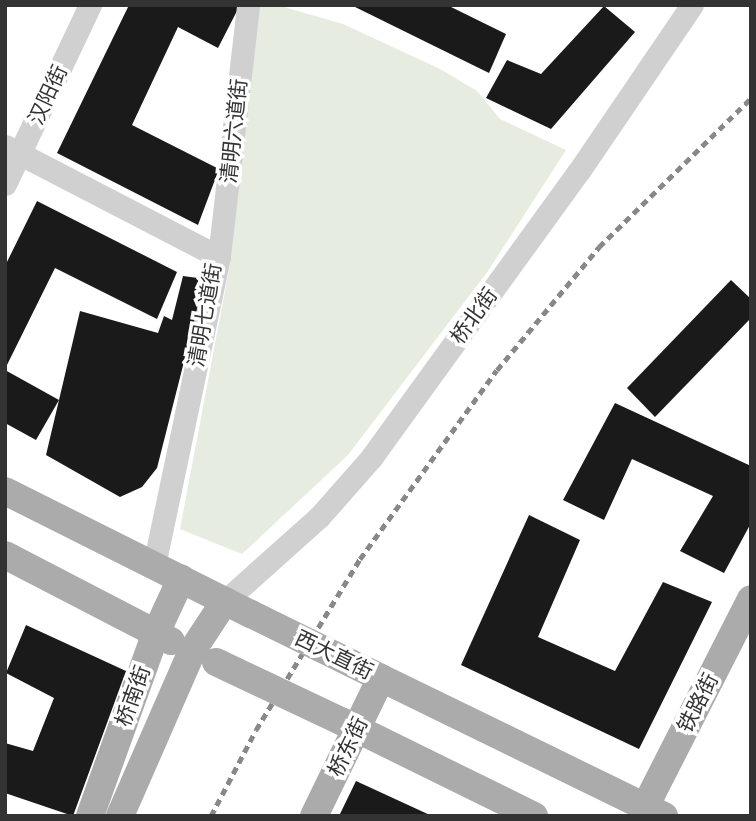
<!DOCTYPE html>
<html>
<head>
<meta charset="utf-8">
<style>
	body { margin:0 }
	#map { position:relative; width:756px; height:821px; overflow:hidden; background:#fff; font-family:"Roboto Condensed","Noto Sans SC",sans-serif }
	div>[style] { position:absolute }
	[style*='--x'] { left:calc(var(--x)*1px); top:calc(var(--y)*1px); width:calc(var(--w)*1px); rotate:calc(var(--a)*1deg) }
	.green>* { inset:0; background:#e6ecdf }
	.building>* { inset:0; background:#1a1a1a }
	.minor>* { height:23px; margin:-11.5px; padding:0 11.5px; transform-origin:11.5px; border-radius:11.5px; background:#d0d0d0 }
	.major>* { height:28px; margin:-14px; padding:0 14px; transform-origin:14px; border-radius:14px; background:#ababab }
	.rail>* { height:5px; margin-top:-2.5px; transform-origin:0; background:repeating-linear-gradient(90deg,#888 0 7px,transparent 0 12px) }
	.major-bridge>* { height:28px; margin:-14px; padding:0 14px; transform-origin:14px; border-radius:14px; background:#ababab }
	span { translate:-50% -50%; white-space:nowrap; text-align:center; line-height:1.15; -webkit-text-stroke:7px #fff; paint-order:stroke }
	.street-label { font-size:21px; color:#333 }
	.frame { position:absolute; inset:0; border:7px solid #333; pointer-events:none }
</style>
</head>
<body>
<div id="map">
	<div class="green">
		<i style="clip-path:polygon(259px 5px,277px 5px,343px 24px,440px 69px,477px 91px,500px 119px,566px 150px,488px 271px,348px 455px,242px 554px,180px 529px,231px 259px)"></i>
	</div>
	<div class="building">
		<i style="clip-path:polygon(129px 5px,239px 7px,218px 48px,178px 27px,132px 125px,219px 169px,198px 225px,57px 153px)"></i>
		<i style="clip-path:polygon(351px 5px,447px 5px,506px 34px,489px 73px)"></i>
		<i style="clip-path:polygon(604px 6px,635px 32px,551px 129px,486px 98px,507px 60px,541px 74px)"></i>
		<i style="clip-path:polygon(37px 201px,177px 272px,157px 319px,55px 268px,5px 369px,5px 266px)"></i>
		<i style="clip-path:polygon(183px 276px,205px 279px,157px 468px,142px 487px,120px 497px,46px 455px,80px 311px,158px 333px,164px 316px,172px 320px)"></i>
		<i style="clip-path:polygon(731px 280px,751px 299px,751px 318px,655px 417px,627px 388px)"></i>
		<i style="clip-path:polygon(5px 370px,59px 400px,36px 440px,5px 423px)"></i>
		<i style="clip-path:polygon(615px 403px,751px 466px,751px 523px,724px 573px,680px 551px,713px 496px,632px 459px,604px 520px,563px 500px)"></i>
		<i style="clip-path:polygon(529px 515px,580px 540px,538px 637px,615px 671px,663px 582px,712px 602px,639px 749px,461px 665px)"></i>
		<i style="clip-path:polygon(26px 625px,126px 671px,73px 816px,5px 793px,5px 743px,33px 751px,54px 698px,6px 673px)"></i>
		<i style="clip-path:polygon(356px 781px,432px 816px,339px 816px)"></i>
	</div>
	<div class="minor">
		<i style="--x:5;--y:146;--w:241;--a:27.4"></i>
		<i style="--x:219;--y:257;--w:316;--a:101.9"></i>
		<i style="--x:5;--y:184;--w:198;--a:-64.6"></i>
		<i style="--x:219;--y:257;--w:254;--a:-83.4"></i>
		<i style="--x:225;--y:601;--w:126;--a:-41.8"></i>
		<i style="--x:319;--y:517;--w:79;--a:-48.6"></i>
		<i style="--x:371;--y:458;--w:354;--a:-54.1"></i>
		<i style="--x:579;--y:171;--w:201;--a:-55.8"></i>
	</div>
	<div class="major">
		<i style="--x:5;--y:491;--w:275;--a:26.6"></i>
		<i style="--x:5;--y:555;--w:187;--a:27.4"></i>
		<i style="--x:343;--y:722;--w:213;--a:26.2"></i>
		<i style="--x:645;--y:807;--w:233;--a:-63"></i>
		<i style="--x:90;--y:816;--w:195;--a:-70.2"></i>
		<i style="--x:156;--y:633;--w:60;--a:-65.2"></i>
		<i style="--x:120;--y:816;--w:180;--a:-66.4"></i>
		<i style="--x:192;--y:651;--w:60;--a:-56.6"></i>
		<i style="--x:314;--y:816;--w:153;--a:-64.1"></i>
		<i style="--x:381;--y:678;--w:315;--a:26"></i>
	</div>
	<div class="rail">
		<i style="--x:211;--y:816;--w:97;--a:-62.4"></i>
		<i style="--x:256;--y:730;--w:200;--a:-58.7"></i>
		<i style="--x:360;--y:559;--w:233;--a:-54.1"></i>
		<i style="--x:497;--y:370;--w:160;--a:-50.3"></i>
		<i style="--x:599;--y:247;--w:213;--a:-44.4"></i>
	</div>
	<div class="major-bridge">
		<i style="--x:251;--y:614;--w:145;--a:26.2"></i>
		<i style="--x:216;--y:662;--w:140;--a:25.3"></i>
	</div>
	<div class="street-label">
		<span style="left:48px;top:95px;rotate:-65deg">汉阳街</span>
		<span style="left:234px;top:131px;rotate:-84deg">清明六道街</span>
		<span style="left:205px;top:315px;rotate:-80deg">清明七道街</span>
		<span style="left:474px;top:316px;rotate:-54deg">桥北街</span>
		<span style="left:334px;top:655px;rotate:26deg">西大直街</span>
		<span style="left:133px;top:696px;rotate:-70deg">桥南街</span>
		<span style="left:698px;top:703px;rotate:-63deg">铁路街</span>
		<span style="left:348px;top:747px;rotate:-64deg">桥东街</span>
	</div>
	<div class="frame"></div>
</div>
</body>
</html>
